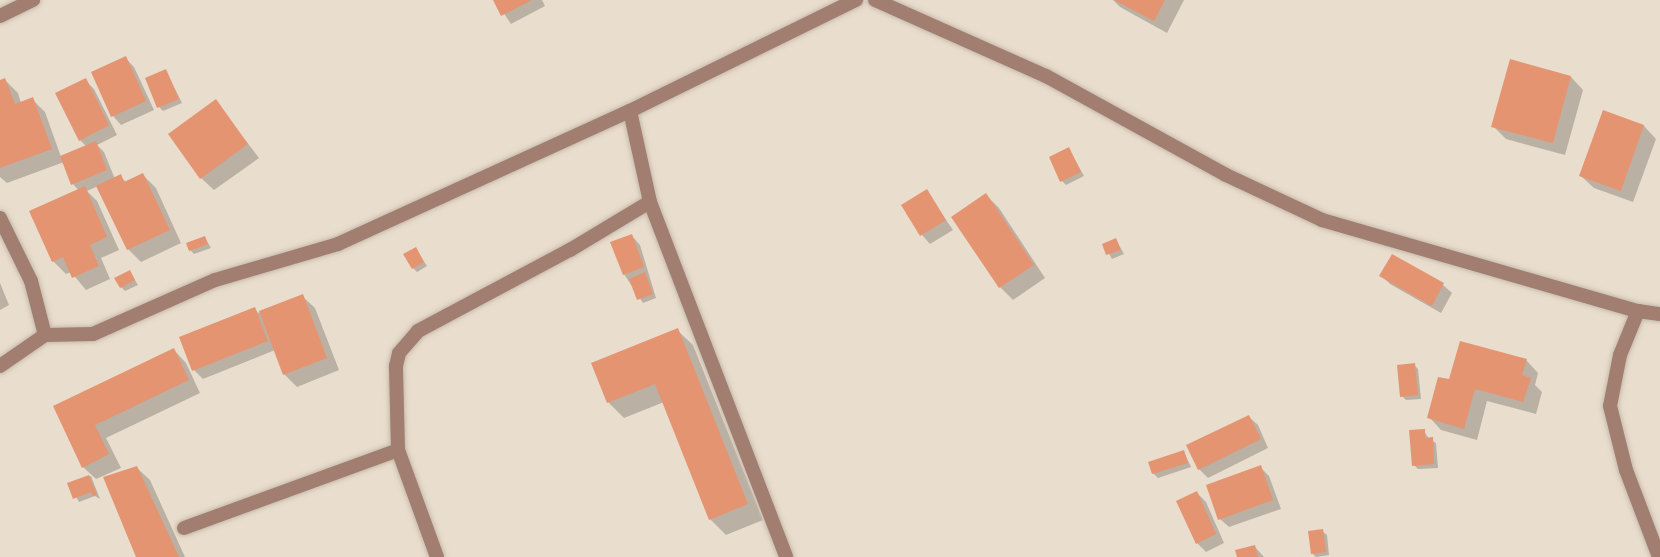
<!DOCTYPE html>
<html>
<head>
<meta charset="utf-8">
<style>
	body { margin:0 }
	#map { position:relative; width:1660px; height:557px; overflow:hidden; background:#e9ddcd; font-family:Quicksand,sans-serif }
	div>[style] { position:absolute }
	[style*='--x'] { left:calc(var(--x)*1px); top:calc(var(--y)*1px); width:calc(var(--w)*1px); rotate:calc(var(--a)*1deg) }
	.shadow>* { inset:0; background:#0003 }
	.building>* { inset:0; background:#e59471 }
	.roads { filter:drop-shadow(0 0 2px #c6bbad) drop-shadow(0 0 2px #c6bbad) }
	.lane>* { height:14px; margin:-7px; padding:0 7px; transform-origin:7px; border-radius:7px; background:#a17e6f }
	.street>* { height:14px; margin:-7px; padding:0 7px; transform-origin:7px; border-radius:7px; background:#a17e6f }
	span { translate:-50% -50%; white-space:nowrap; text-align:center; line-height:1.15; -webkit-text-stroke:5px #fff; paint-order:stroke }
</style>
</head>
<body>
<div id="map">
	<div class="shadow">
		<i style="clip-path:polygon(495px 0,542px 0,545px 6px,511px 24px)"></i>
		<i style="clip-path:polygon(1113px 0,1184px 0,1167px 33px,1120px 7px)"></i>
		<i style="clip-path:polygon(125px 58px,134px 67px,154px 110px,121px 125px,113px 116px)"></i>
		<i style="clip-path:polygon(166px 71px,182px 103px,163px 111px,159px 107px)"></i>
		<i style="clip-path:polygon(1571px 77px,1583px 90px,1565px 155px,1506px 139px,1493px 126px)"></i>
		<i style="clip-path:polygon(5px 80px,18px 93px,21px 103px,32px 99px,45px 112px,61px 157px,87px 147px,80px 140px,85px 80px,94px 89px,117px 135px,97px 145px,104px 152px,115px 179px,120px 176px,127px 183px,143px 175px,156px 188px,181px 243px,141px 262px,128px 249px,98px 186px,87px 191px,97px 201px,119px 250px,101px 258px,110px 279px,86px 290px,71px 272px,66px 274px,53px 261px,79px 191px,73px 184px,64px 162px,7px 183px,0 177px,0 82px)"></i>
		<i style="clip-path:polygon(216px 102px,259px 158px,214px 190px,201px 178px)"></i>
		<i style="clip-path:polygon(1604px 112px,1644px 126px,1656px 139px,1633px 202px,1594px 188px,1581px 176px)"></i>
		<i style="clip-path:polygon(1069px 149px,1084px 176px,1066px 185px,1062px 181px)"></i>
		<i style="clip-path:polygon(926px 191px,953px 230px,930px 244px,922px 235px)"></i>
		<i style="clip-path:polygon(986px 195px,999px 208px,1045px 278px,1013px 300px,1000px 287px)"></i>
		<i style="clip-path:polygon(632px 236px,640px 245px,656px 298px,643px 303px,624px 274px)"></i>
		<i style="clip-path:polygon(205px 238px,211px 248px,194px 254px,190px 250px)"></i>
		<i style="clip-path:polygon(1116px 240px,1124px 254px,1112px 259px,1104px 245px)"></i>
		<i style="clip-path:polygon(416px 249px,427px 266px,417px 272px,413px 268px)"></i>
		<i style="clip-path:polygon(1393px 256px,1443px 285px,1452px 293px,1441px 313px,1390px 284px,1382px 276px)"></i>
		<i style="clip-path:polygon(130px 272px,138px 285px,125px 291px,121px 287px)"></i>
		<i style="clip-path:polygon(0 283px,9px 305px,0 310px)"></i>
		<i style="clip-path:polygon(302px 296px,315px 308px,339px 370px,297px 387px,284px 374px,275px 350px,203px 379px,194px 370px,255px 309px,258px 313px)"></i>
		<i style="clip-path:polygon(677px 330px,693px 345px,763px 520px,726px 535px,710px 519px,664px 402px,624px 418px,608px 402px,593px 364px)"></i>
		<i style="clip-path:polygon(174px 350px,186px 363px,200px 393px,106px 438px,121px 468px,96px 479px,83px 467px,55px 407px)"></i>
		<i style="clip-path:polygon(1526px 360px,1538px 373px,1535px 385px,1542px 392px,1536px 414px,1487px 401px,1477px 440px,1441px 430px,1429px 417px,1450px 381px)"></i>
		<i style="clip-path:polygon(1414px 365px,1418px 369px,1421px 399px,1406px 400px,1402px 396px)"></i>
		<i style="clip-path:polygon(1249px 417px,1258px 425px,1268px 448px,1208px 478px,1199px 469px)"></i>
		<i style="clip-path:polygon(1424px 431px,1429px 439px,1436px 443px,1438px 468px,1418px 469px,1414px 465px)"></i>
		<i style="clip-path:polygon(1184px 452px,1191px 467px,1158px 478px,1153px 473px)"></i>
		<i style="clip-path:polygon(1260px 467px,1269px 476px,1281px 509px,1229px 527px,1220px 519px)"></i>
		<i style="clip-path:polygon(137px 468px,150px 480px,185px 557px,138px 557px)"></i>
		<i style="clip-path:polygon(91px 476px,100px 499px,95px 496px,79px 502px,69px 484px)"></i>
		<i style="clip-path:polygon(1197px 493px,1206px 502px,1224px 543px,1206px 552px,1197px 543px)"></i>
		<i style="clip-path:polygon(1322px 531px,1327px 535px,1329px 555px,1316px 557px,1312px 553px)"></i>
		<i style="clip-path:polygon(1255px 547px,1264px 557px,1239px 557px)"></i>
	</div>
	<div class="building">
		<i style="clip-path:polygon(493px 0,532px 0,501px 16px)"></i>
		<i style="clip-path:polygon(1114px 0,1165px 0,1154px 21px)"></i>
		<i style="clip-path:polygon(126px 56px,146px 101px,111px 117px,91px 72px)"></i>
		<i style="clip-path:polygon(1510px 59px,1571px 76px,1553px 143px,1491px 127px)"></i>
		<i style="clip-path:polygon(166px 69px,179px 99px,157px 108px,145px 78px)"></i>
		<i style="clip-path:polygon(5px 78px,15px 104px,33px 97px,52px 149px,0 168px,0 80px)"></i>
		<i style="clip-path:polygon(86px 78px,109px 125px,79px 141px,55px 93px)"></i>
		<i style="clip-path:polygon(216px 99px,248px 144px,200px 179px,168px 134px)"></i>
		<i style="clip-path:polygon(1603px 110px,1644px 125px,1621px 191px,1579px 176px)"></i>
		<i style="clip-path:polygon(96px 141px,107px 170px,71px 185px,60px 156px)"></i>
		<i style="clip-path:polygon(1069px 147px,1081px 172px,1060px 182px,1049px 157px)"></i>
		<i style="clip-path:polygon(143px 173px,170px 230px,127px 250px,96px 186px,121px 174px,124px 182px)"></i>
		<i style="clip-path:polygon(85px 186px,107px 237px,90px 245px,99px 266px,72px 278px,63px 257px,52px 262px,29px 211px)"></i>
		<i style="clip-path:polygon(927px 189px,946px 220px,920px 236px,901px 205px)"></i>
		<i style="clip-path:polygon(986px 193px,1034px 265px,999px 288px,951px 217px)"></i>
		<i style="clip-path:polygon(632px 234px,644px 267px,623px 275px,610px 242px)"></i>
		<i style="clip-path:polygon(205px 236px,208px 244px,189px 251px,186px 243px)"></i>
		<i style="clip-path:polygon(1116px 238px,1121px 250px,1106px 255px,1102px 244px)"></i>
		<i style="clip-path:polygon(416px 247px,424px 262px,412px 269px,403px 254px)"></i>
		<i style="clip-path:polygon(1392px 254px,1444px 283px,1432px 306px,1379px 276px)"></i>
		<i style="clip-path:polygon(130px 270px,135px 280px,120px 288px,114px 278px)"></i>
		<i style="clip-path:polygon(645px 272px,653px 294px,637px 300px,629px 279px)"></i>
		<i style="clip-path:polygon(303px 294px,327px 358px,283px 375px,259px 311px)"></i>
		<i style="clip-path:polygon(255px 307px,268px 341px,192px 371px,179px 337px)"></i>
		<i style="clip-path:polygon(678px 328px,748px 504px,709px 520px,655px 384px,607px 403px,591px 363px)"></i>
		<i style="clip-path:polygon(1460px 341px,1527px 359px,1522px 375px,1531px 378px,1523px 402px,1475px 389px,1464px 429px,1427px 418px,1438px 377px,1449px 379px)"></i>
		<i style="clip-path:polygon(174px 348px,189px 380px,95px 425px,109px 454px,82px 468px,53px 406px)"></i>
		<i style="clip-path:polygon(1415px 363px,1418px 395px,1400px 397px,1397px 365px)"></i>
		<i style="clip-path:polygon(1249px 415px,1261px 439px,1198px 470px,1186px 445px)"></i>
		<i style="clip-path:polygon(1425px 429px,1425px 438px,1433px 437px,1434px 464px,1412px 466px,1409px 430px)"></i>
		<i style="clip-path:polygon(1184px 450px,1188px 463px,1152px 474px,1148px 462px)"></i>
		<i style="clip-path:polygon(1261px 465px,1273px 500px,1218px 520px,1206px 485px)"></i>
		<i style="clip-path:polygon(137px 466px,179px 557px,136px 557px,103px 477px)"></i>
		<i style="clip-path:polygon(89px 475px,97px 495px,93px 496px,91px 492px,73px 499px,67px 483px)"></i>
		<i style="clip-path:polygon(1197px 491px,1216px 534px,1196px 544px,1176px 501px)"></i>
		<i style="clip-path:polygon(1323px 529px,1326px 552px,1311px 554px,1308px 531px)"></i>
		<i style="clip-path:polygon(1255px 545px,1258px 557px,1237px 557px,1235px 550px)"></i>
	</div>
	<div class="roads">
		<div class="lane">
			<i style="--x:184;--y:528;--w:228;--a:-20"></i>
			<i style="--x:437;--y:557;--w:114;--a:-110"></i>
			<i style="--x:398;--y:450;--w:84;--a:-91.4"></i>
			<i style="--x:396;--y:366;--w:13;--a:-77"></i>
			<i style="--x:399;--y:353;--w:29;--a:-49"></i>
			<i style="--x:418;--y:331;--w:172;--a:-28.1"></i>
			<i style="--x:570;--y:250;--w:93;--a:-31"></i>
		</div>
		<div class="street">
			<i style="--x:875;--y:0;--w:187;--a:24"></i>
			<i style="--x:1046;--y:76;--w:205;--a:28.8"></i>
			<i style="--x:1226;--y:175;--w:106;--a:25.1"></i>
			<i style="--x:1322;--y:220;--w:329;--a:16.1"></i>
			<i style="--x:1638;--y:311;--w:22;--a:8"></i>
			<i style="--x:0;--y:16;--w:37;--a:-26"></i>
			<i style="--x:630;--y:111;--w:93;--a:77.6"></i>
			<i style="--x:650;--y:202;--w:380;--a:69"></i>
			<i style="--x:0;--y:218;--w:70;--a:63.8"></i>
			<i style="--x:31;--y:281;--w:56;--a:75.5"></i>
			<i style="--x:1638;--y:311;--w:48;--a:112.2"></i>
			<i style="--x:1620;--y:355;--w:52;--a:101.1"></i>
			<i style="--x:1610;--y:406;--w:66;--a:76"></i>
			<i style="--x:1626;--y:470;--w:93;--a:69.2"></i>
			<i style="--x:0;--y:366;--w:55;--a:-34.6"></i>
			<i style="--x:45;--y:335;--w:48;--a:-1.2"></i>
			<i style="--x:93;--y:334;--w:133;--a:-23.9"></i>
			<i style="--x:215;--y:280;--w:128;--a:-16.3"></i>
			<i style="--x:338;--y:244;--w:321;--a:-24.5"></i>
			<i style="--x:630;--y:111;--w:252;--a:-26.2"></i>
		</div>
	</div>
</div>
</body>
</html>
